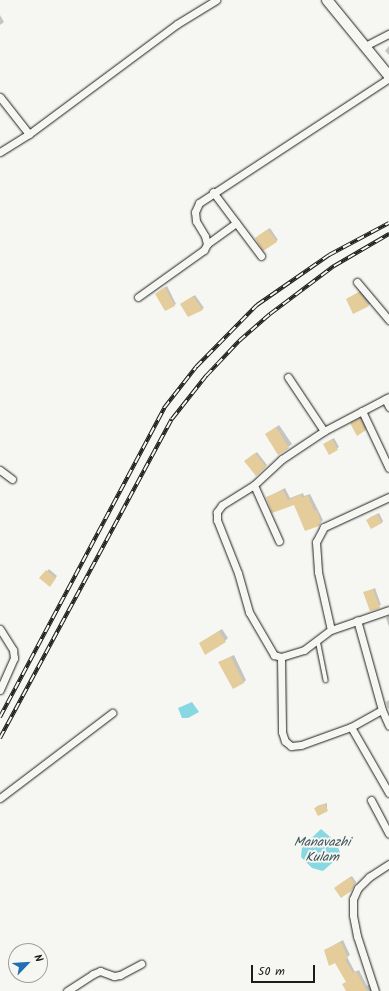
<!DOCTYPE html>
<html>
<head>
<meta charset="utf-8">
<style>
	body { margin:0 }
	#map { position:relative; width:389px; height:991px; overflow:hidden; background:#f6f6f2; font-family:Kalam,sans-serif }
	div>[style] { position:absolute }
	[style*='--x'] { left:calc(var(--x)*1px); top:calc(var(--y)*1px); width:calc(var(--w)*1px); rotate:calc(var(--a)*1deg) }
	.water>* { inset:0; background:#87d8e3 }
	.shadow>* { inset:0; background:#0003 }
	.building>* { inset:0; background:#e5cc9b }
	.roads { filter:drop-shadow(0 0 1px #1c1c1c) drop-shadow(0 0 1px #1c1c1c) }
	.lane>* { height:3.5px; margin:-1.75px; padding:0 1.75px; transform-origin:1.75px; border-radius:1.75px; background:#f6f6f2 }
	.street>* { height:7px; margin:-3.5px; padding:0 3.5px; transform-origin:3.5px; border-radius:3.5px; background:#f6f6f2 }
	.secondary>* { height:10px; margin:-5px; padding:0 5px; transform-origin:5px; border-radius:5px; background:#f6f6f2 }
	.rail>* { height:4px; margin-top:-2px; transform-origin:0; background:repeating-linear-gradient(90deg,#f6f6f2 0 8px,#1c1c1c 0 16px); box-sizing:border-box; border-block:1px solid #1c1c1c }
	span { translate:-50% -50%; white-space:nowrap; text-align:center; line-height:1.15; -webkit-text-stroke:4px #f6f6f2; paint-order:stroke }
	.water-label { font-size:13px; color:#3c5458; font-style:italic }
	.north { position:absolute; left:8px; top:943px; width:40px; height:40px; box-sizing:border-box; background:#f6f6f2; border:1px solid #9f9f9c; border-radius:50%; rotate:65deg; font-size:11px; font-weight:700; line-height:16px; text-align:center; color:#1c1c1c }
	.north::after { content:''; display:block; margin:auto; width:14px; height:18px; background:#1f6fb2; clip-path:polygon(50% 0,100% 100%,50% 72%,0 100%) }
	.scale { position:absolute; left:251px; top:965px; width:64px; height:18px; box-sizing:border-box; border:2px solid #1c1c1c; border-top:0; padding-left:5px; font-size:12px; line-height:14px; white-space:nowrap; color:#1c1c1c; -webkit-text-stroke:3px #f6f6f2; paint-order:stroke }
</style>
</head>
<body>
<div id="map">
	<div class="water">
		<i style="clip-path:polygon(192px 702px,199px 712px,188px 718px,182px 718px,178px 708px)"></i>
		<i style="clip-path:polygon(321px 829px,336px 842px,341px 855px,323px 871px,312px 868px,301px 857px,302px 847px)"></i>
	</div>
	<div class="shadow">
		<i style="clip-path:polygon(0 15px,4px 22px,0 25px)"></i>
		<i style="clip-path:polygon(389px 46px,389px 55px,385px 51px)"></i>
		<i style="clip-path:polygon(270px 228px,278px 240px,276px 241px,258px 236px)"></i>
		<i style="clip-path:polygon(167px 286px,176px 304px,174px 305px,158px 293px)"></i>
		<i style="clip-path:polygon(362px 290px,372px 303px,353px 313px,347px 299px)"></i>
		<i style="clip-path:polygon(195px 295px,204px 308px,202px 309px,183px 303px)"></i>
		<i style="clip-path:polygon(362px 417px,367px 428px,365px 429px,353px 422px)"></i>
		<i style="clip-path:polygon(279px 425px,292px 444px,279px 454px,269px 432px)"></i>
		<i style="clip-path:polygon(334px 438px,339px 447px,329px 454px,324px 444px)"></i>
		<i style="clip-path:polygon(257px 452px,267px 465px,265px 467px,247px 460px)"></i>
		<i style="clip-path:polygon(285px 488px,290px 498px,303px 493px,304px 496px,310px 494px,323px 520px,318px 525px,295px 503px,268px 497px)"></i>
		<i style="clip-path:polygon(379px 513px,383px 521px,382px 523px,369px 518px)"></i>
		<i style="clip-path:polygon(49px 569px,57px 576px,51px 584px,41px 578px)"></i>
		<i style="clip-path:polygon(375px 588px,381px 605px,370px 610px,364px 593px)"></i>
		<i style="clip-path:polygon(388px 616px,389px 616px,389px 627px,386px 618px)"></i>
		<i style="clip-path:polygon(222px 629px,228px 638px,225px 641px,200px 643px)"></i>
		<i style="clip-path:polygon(234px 655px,246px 680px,243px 683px,219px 662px)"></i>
		<i style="clip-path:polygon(389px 700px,389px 708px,388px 709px,386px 702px)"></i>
		<i style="clip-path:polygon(327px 803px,327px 810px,316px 808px,317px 806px)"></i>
		<i style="clip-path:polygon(352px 876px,356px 882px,353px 888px,337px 886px)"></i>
		<i style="clip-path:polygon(343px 940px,350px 955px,347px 957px,355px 972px,359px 970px,367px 986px,370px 984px,372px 991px,347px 991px,347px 982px,336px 962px,325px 950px)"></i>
	</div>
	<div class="building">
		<i style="clip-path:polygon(268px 229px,277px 242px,263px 251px,255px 238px)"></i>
		<i style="clip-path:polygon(165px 287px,175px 306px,165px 311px,155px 294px)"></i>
		<i style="clip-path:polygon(359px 292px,369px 306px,353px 314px,346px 299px)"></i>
		<i style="clip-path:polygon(193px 296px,203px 310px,188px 317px,180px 304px)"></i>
		<i style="clip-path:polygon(360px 418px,366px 430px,357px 436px,350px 423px)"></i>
		<i style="clip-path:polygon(276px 427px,289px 448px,278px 455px,265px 434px)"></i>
		<i style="clip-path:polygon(332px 439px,338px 450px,329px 455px,323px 444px)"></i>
		<i style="clip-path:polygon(255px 453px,266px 467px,256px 476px,244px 461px)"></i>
		<i style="clip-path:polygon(283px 490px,288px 500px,301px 494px,302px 498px,308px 495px,314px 511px,317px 510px,321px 523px,319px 526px,305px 531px,294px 505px,272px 513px,266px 497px)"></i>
		<i style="clip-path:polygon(377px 514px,382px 523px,371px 529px,366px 520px)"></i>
		<i style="clip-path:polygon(46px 570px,56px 578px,50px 587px,39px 578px)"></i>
		<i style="clip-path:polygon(373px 589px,380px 608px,370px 611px,363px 592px)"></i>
		<i style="clip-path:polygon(219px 631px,226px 642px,205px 655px,199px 643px)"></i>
		<i style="clip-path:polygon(231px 657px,244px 683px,233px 689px,218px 662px)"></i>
		<i style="clip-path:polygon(325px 804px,328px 811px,318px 816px,314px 808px)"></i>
		<i style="clip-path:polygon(350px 877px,355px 884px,351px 891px,341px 898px,334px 888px)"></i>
		<i style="clip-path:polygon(341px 942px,348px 958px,345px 959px,353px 973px,356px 971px,367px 991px,346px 991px,342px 984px,346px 982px,335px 963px,329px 966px,324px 950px)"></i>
	</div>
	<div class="roads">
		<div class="lane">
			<i style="--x:318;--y:640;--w:41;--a:78.7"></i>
		</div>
		<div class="street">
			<i style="--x:365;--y:46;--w:27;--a:-27"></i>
			<i style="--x:0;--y:97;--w:47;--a:51.9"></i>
			<i style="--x:0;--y:152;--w:34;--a:-32"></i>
			<i style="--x:29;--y:134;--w:184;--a:-36.6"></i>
			<i style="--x:177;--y:24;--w:46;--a:-31.6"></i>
			<i style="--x:213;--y:192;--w:80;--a:53.1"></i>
			<i style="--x:207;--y:244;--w:36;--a:-36"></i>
			<i style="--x:357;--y:282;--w:50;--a:49.9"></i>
			<i style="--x:138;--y:297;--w:81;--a:-35.5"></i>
			<i style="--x:204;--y:250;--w:7;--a:-63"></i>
			<i style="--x:207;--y:244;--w:8;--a:-104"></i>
			<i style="--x:205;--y:236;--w:17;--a:-121"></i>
			<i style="--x:196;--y:221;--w:9;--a:-96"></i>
			<i style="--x:195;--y:212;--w:10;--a:-66"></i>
			<i style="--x:199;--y:203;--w:227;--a:-33.3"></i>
			<i style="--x:288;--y:377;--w:65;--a:56.3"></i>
			<i style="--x:385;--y:399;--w:9;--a:63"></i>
			<i style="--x:362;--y:411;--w:63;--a:64.7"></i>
			<i style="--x:0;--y:470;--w:15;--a:37"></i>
			<i style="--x:254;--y:485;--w:38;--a:-43"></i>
			<i style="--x:282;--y:459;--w:50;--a:-33.7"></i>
			<i style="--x:324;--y:431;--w:73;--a:-27.6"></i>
			<i style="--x:389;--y:497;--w:72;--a:155.2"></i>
			<i style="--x:324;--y:527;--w:17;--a:118"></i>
			<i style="--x:316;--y:542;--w:30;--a:86"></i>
			<i style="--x:318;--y:572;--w:59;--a:77.4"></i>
			<i style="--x:331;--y:630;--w:61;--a:-19"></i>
			<i style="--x:279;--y:541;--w:61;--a:-114.1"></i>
			<i style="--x:254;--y:485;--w:38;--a:148"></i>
			<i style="--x:222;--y:505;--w:9;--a:126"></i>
			<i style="--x:217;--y:512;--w:8;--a:90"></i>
			<i style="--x:217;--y:520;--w:57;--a:68.4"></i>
			<i style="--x:238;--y:573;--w:41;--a:74.2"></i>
			<i style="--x:249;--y:612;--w:50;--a:59.8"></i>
			<i style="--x:274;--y:655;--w:7;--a:16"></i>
			<i style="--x:281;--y:657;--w:24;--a:-17"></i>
			<i style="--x:304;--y:650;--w:34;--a:-37"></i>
			<i style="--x:0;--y:629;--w:25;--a:58"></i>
			<i style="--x:13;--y:650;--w:8;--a:83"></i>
			<i style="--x:14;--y:658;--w:35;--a:114"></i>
			<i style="--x:281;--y:657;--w:75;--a:89.2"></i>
			<i style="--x:282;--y:732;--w:9;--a:72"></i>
			<i style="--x:285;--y:741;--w:8;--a:40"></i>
			<i style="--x:291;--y:746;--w:10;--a:-6"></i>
			<i style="--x:301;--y:745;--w:53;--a:-19.8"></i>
			<i style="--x:351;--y:727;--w:35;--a:-29"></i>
			<i style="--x:382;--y:710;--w:93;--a:-105.5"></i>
			<i style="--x:382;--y:710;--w:17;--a:66"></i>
			<i style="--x:351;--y:727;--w:76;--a:60.1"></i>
			<i style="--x:0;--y:798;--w:141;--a:-37.2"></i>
			<i style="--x:371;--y:800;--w:38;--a:62"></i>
			<i style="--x:67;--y:991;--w:31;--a:-33"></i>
			<i style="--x:93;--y:974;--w:8;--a:-23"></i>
			<i style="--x:100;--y:971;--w:15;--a:20"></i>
			<i style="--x:114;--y:976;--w:6;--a:-9"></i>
			<i style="--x:120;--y:975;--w:24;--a:-28"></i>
			<i style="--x:375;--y:991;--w:58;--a:-108.1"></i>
			<i style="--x:357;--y:936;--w:21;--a:-101"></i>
			<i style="--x:353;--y:915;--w:16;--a:-90"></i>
			<i style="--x:353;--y:899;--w:12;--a:-66"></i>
			<i style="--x:358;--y:888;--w:16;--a:-45"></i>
			<i style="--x:369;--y:877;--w:24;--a:-33"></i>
		</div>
		<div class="secondary">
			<i style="--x:327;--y:0;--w:98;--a:50.8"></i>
		</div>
	</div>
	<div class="rail">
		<i style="--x:0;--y:717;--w:350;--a:-62"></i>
		<i style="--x:164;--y:408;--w:52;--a:-52"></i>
		<i style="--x:196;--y:367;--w:87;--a:-45.5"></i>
		<i style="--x:257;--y:305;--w:88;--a:-34.8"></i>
		<i style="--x:329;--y:255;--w:68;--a:-28.1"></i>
		<i style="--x:0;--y:738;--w:362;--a:-61.7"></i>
		<i style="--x:172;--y:419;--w:55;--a:-51.7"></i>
		<i style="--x:206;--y:376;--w:48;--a:-46.7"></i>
		<i style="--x:239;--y:341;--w:41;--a:-41.1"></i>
		<i style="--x:270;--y:314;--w:80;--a:-36.9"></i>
		<i style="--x:334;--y:266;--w:64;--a:-30.2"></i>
	</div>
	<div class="water-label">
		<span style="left:322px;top:851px">Manavazhi<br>Kulam</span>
	</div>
	<div class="north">N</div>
	<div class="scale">50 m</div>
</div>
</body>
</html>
